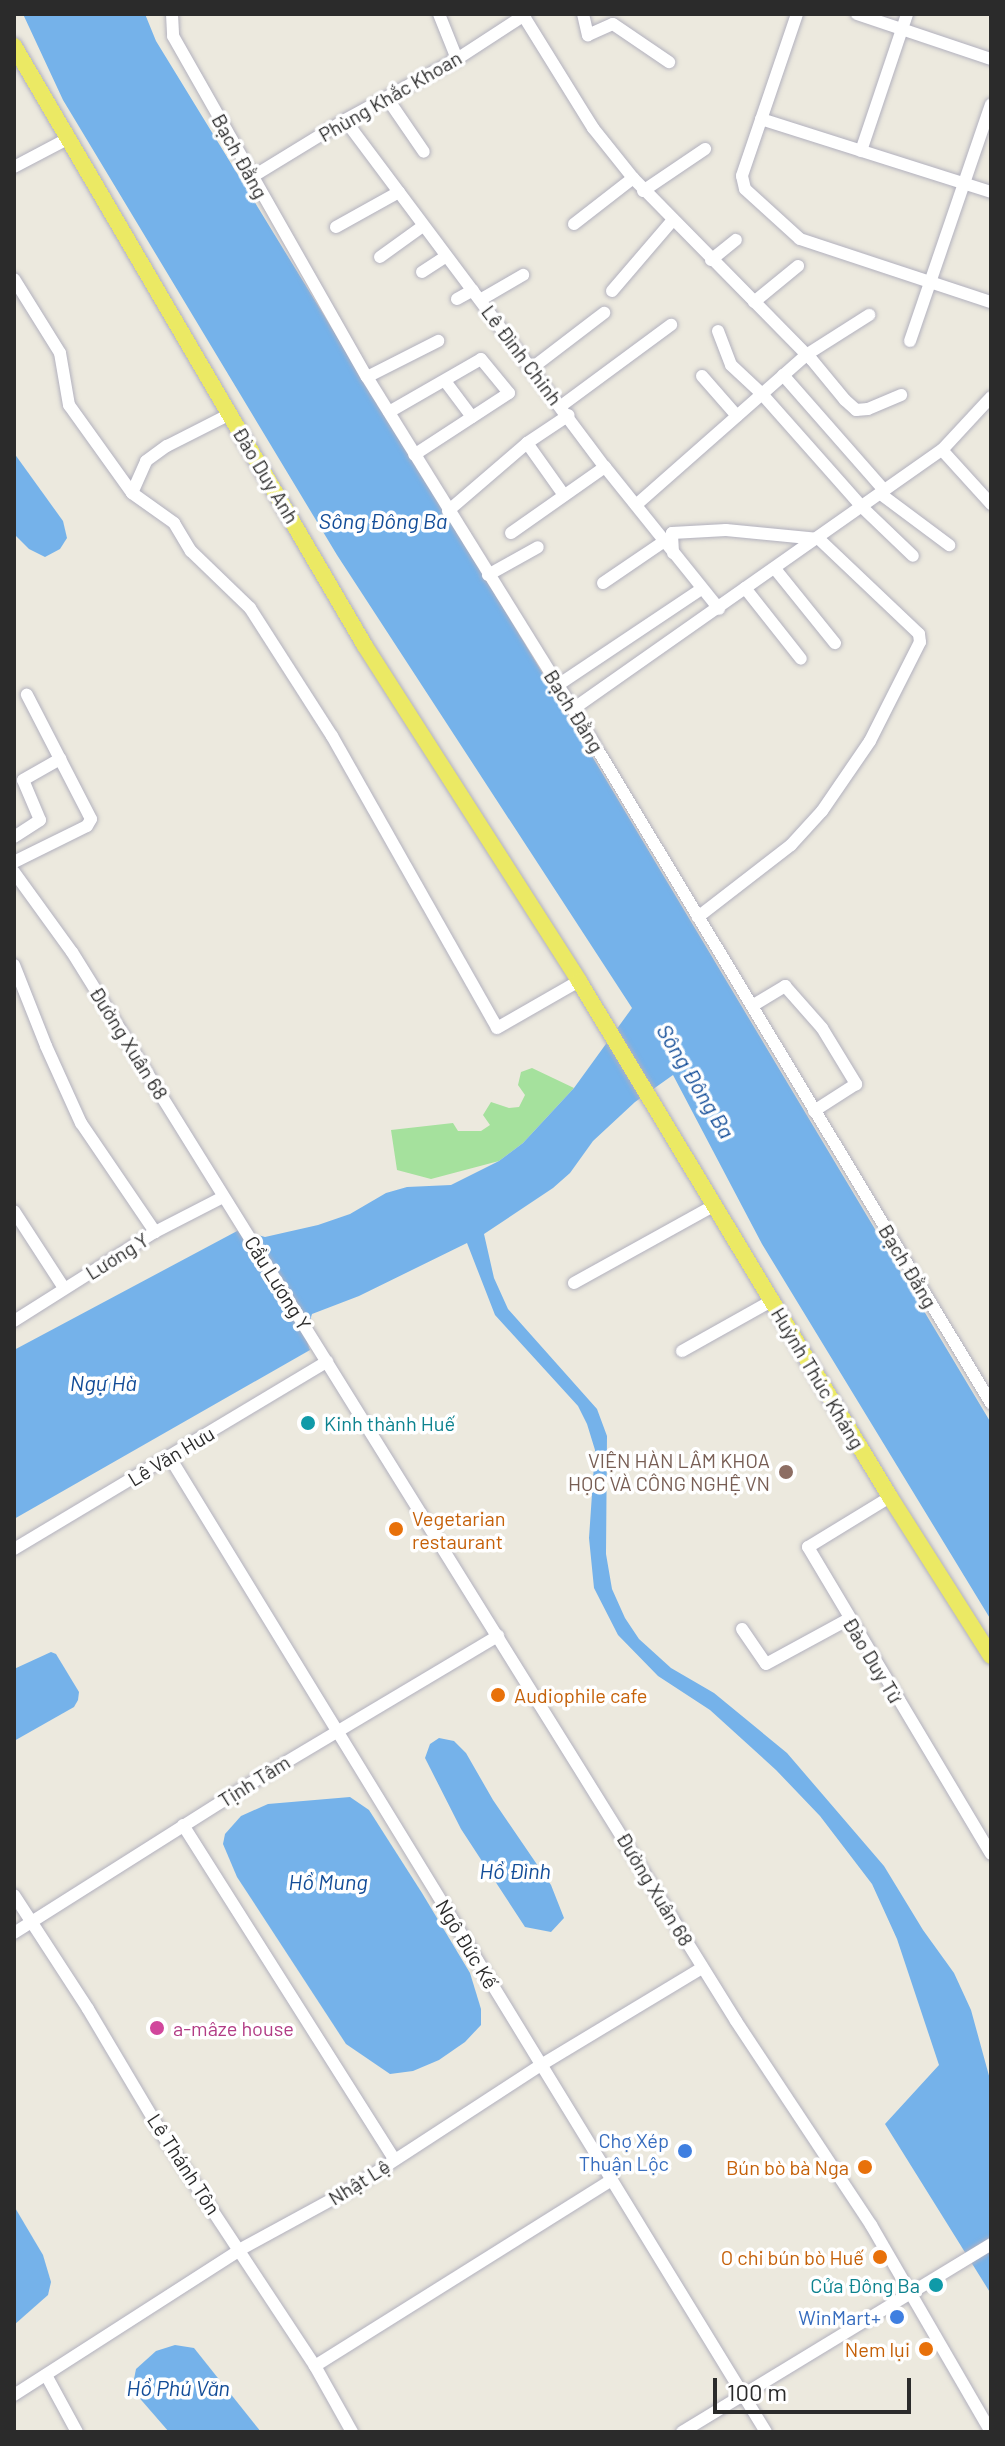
<!DOCTYPE html>
<html>
<head>
<meta charset="utf-8">
<style>
	body { margin:0 }
	#map { position:relative; width:1005px; height:2446px; overflow:hidden; background:#ece9de; font-family:Barlow,sans-serif }
	div>[style] { position:absolute }
	[style*='--x'] { left:calc(var(--x)*1px); top:calc(var(--y)*1px); width:calc(var(--w)*1px); rotate:calc(var(--a)*1deg) }
	.green>* { inset:0; background:#a5e19d }
	.water>* { inset:0; background:#75b2ea }
	.roads { filter:drop-shadow(0 0 2px #b2b1be) drop-shadow(0 0 2px #b2b1be) }
	.minor>* { height:12px; margin:-6px; padding:0 6px; transform-origin:6px; border-radius:6px; background:#fff }
	.major>* { height:16px; margin:-8px; padding:0 8px; transform-origin:8px; border-radius:8px; background:#ebe964 }
	.dots>* { width:22px; height:22px; translate:-50% -50%; box-sizing:border-box; border:4px solid #fff; border-radius:50% }
	span { translate:-50% -50%; white-space:nowrap; text-align:center; line-height:1.15; -webkit-text-stroke:7px #fff; paint-order:stroke }
	.street-label { font-size:20px; color:#2b2b2b }
	.culture-label { font-size:20px; color:#0d838f }
	.left { translate:0 -50%; text-align:left }
	.right { translate:-100% -50%; text-align:right }
	.education-label { font-size:20px; color:#785e54 }
	.food-label { font-size:20px; color:#c56008 }
	.hotel-label { font-size:20px; color:#b23c85 }
	.shop-label { font-size:20px; color:#366cbe }
	.water-label { font-size:22px; color:#134d98; font-style:italic }
	.frame { position:absolute; inset:0; border:16px solid #2b2b2b; pointer-events:none }
	.scale { position:absolute; left:713px; top:2378px; width:198px; height:36px; box-sizing:border-box; border:4px solid #2b2b2b; border-top:0; padding-left:10px; font-size:24px; line-height:28px; white-space:nowrap; color:#2b2b2b; -webkit-text-stroke:6px #fff; paint-order:stroke }
</style>
</head>
<body>
<div id="map">
	<div class="green">
		<i style="clip-path:polygon(532px 1068px,574px 1088px,523px 1143px,499px 1161px,431px 1179px,397px 1170px,391px 1130px,453px 1123px,458px 1131px,481px 1131px,490px 1125px,483px 1115px,491px 1102px,509px 1108px,519px 1107px,525px 1095px,518px 1085px,521px 1072px)"></i>
	</div>
	<div class="water">
		<i style="clip-path:polygon(23px 14px,145px 14px,156px 41px,513px 624px,991px 1423px,991px 1620px,762px 1244px,673px 1075px,635px 1102px,593px 1141px,570px 1173px,553px 1188px,484px 1234px,494px 1278px,508px 1309px,597px 1409px,607px 1436px,606px 1554px,612px 1589px,625px 1618px,639px 1639px,671px 1668px,714px 1693px,787px 1753px,884px 1866px,923px 1930px,954px 1973px,971px 2010px,991px 2083px,991px 2294px,885px 2124px,939px 2065px,897px 1939px,872px 1884px,820px 1816px,776px 1770px,710px 1710px,658px 1676px,618px 1635px,594px 1588px,589px 1538px,595px 1450px,587px 1424px,578px 1406px,495px 1315px,467px 1243px,359px 1296px,312px 1314px,305px 1336px,310px 1350px,14px 1519px,14px 1350px,239px 1230px,265px 1237px,318px 1225px,350px 1214px,386px 1193px,407px 1187px,451px 1185px,499px 1161px,523px 1143px,574px 1088px,632px 1008px,337px 555px,63px 100px)"></i>
		<i style="clip-path:polygon(14px 453px,63px 521px,67px 538px,60px 549px,45px 557px,29px 549px,14px 534px)"></i>
		<i style="clip-path:polygon(51px 1652px,56px 1654px,79px 1692px,78px 1700px,74px 1707px,14px 1741px,14px 1669px)"></i>
		<i style="clip-path:polygon(439px 1738px,454px 1741px,466px 1753px,493px 1800px,551px 1885px,564px 1918px,551px 1932px,525px 1927px,461px 1829px,425px 1758px,430px 1744px)"></i>
		<i style="clip-path:polygon(350px 1797px,369px 1810px,422px 1893px,470px 1973px,481px 2009px,481px 2025px,465px 2042px,439px 2060px,413px 2071px,390px 2074px,346px 2044px,237px 1877px,223px 1844px,225px 1834px,241px 1816px,268px 1804px)"></i>
		<i style="clip-path:polygon(14px 2206px,43px 2255px,51px 2282px,48px 2295px,14px 2325px)"></i>
		<i style="clip-path:polygon(175px 2345px,194px 2348px,261px 2432px,169px 2432px,136px 2394px,133px 2384px,136px 2369px,156px 2351px)"></i>
	</div>
	<div class="roads">
		<div class="minor">
			<i style="--x:172;--y:14;--w:22;--a:87"></i>
			<i style="--x:173;--y:36;--w:392;--a:60.4"></i>
			<i style="--x:367;--y:377;--w:429;--a:58.2"></i>
			<i style="--x:593;--y:742;--w:772;--a:58.95"></i>
			<i style="--x:439;--y:14;--w:48;--a:68.2"></i>
			<i style="--x:583;--y:14;--w:22;--a:77"></i>
			<i style="--x:588;--y:35;--w:27;--a:-24"></i>
			<i style="--x:613;--y:24;--w:68;--a:34.2"></i>
			<i style="--x:797;--y:14;--w:171;--a:108.8"></i>
			<i style="--x:742;--y:176;--w:13;--a:77"></i>
			<i style="--x:745;--y:189;--w:74;--a:42.3"></i>
			<i style="--x:800;--y:239;--w:201;--a:18.3"></i>
			<i style="--x:857;--y:14;--w:141;--a:18.6"></i>
			<i style="--x:523;--y:15;--w:133;--a:58.2"></i>
			<i style="--x:593;--y:128;--w:64;--a:51.3"></i>
			<i style="--x:633;--y:178;--w:255;--a:45.5"></i>
			<i style="--x:812;--y:360;--w:52;--a:50.5"></i>
			<i style="--x:845;--y:400;--w:15;--a:42"></i>
			<i style="--x:856;--y:410;--w:12;--a:-5"></i>
			<i style="--x:868;--y:409;--w:36;--a:-23"></i>
			<i style="--x:387;--y:98;--w:65;--a:55.6"></i>
			<i style="--x:761;--y:119;--w:241;--a:17.6"></i>
			<i style="--x:345;--y:120;--w:434;--a:53.2"></i>
			<i style="--x:605;--y:467;--w:182;--a:51.2"></i>
			<i style="--x:861;--y:151;--w:145;--a:-71.4"></i>
			<i style="--x:14;--y:167;--w:62;--a:-27.8"></i>
			<i style="--x:252;--y:177;--w:109;--a:-31.5"></i>
			<i style="--x:345;--y:120;--w:128;--a:-28.6"></i>
			<i style="--x:457;--y:59;--w:82;--a:-33.1"></i>
			<i style="--x:643;--y:191;--w:75;--a:-34.1"></i>
			<i style="--x:574;--y:224;--w:75;--a:-37.9"></i>
			<i style="--x:336;--y:227;--w:72;--a:-29.1"></i>
			<i style="--x:380;--y:257;--w:53;--a:-35.8"></i>
			<i style="--x:711;--y:260;--w:32;--a:-39"></i>
			<i style="--x:422;--y:272;--w:27;--a:-33"></i>
			<i style="--x:14;--y:279;--w:87;--a:58.1"></i>
			<i style="--x:60;--y:353;--w:53;--a:80.2"></i>
			<i style="--x:69;--y:405;--w:108;--a:54.4"></i>
			<i style="--x:132;--y:493;--w:52;--a:35.5"></i>
			<i style="--x:174;--y:523;--w:33;--a:59"></i>
			<i style="--x:191;--y:551;--w:82;--a:44"></i>
			<i style="--x:250;--y:608;--w:152;--a:57.4"></i>
			<i style="--x:332;--y:736;--w:335;--a:60.5"></i>
			<i style="--x:497;--y:1028;--w:95;--a:-29.8"></i>
			<i style="--x:612;--y:291;--w:92;--a:-49.4"></i>
			<i style="--x:457;--y:299;--w:18;--a:-29"></i>
			<i style="--x:480;--y:300;--w:50;--a:-30.2"></i>
			<i style="--x:754;--y:302;--w:57;--a:-39.3"></i>
			<i style="--x:718;--y:331;--w:36;--a:69"></i>
			<i style="--x:731;--y:365;--w:42;--a:43.1"></i>
			<i style="--x:762;--y:394;--w:152;--a:48.5"></i>
			<i style="--x:863;--y:508;--w:69;--a:43.8"></i>
			<i style="--x:910;--y:341;--w:250;--a:-71.1"></i>
			<i style="--x:532;--y:368;--w:91;--a:-37.4"></i>
			<i style="--x:783;--y:375;--w:154;--a:48.7"></i>
			<i style="--x:702;--y:376;--w:53;--a:48.8"></i>
			<i style="--x:367;--y:377;--w:80;--a:-26.9"></i>
			<i style="--x:445;--y:381;--w:45;--a:53.1"></i>
			<i style="--x:561;--y:406;--w:137;--a:-36.4"></i>
			<i style="--x:389;--y:412;--w:106;--a:-29.9"></i>
			<i style="--x:481;--y:359;--w:44;--a:50.5"></i>
			<i style="--x:509;--y:393;--w:113;--a:146.9"></i>
			<i style="--x:527;--y:443;--w:64;--a:54.6"></i>
			<i style="--x:942;--y:450;--w:73;--a:47.8"></i>
			<i style="--x:132;--y:493;--w:35;--a:-66"></i>
			<i style="--x:146;--y:461;--w:26;--a:-36"></i>
			<i style="--x:167;--y:446;--w:71;--a:-26.9"></i>
			<i style="--x:882;--y:495;--w:84;--a:36.7"></i>
			<i style="--x:636;--y:505;--w:227;--a:-41.4"></i>
			<i style="--x:806;--y:355;--w:75;--a:-32.4"></i>
			<i style="--x:448;--y:511;--w:104;--a:-40.7"></i>
			<i style="--x:527;--y:443;--w:50;--a:-33.7"></i>
			<i style="--x:511;--y:533;--w:115;--a:-35.1"></i>
			<i style="--x:673;--y:553;--w:20;--a:-93"></i>
			<i style="--x:672;--y:533;--w:54;--a:-3.2"></i>
			<i style="--x:726;--y:530;--w:93;--a:5.5"></i>
			<i style="--x:819;--y:539;--w:138;--a:43.5"></i>
			<i style="--x:919;--y:634;--w:8;--a:83"></i>
			<i style="--x:920;--y:642;--w:111;--a:116.8"></i>
			<i style="--x:870;--y:741;--w:85;--a:124.4"></i>
			<i style="--x:822;--y:811;--w:46;--a:132.4"></i>
			<i style="--x:791;--y:845;--w:118;--a:142.3"></i>
			<i style="--x:776;--y:570;--w:94;--a:51.1"></i>
			<i style="--x:488;--y:575;--w:57;--a:-29.2"></i>
			<i style="--x:603;--y:583;--w:73;--a:-34.3"></i>
			<i style="--x:745;--y:588;--w:90;--a:51.7"></i>
			<i style="--x:558;--y:685;--w:171;--a:-33.8"></i>
			<i style="--x:573;--y:709;--w:451;--a:-35.1"></i>
			<i style="--x:942;--y:450;--w:72;--a:-47.2"></i>
			<i style="--x:14;--y:837;--w:31;--a:-33"></i>
			<i style="--x:40;--y:820;--w:43;--a:-113"></i>
			<i style="--x:23;--y:780;--w:43;--a:-29.6"></i>
			<i style="--x:14;--y:862;--w:81;--a:-26.3"></i>
			<i style="--x:87;--y:826;--w:8;--a:-60"></i>
			<i style="--x:91;--y:819;--w:140;--a:-117.3"></i>
			<i style="--x:14;--y:872;--w:99;--a:54.1"></i>
			<i style="--x:72;--y:952;--w:1258;--a:58.15"></i>
			<i style="--x:736;--y:2021;--w:245;--a:56.5"></i>
			<i style="--x:871;--y:2225;--w:239;--a:59.9"></i>
			<i style="--x:14;--y:965;--w:87;--a:68.4"></i>
			<i style="--x:46;--y:1046;--w:85;--a:65.6"></i>
			<i style="--x:81;--y:1123;--w:132;--a:55.8"></i>
			<i style="--x:752;--y:1006;--w:39;--a:-31"></i>
			<i style="--x:785;--y:986;--w:56;--a:48.6"></i>
			<i style="--x:822;--y:1028;--w:66;--a:58.7"></i>
			<i style="--x:856;--y:1084;--w:50;--a:147.3"></i>
			<i style="--x:14;--y:1211;--w:92;--a:57"></i>
			<i style="--x:574;--y:1283;--w:159;--a:-29"></i>
			<i style="--x:14;--y:1321;--w:167;--a:-32.3"></i>
			<i style="--x:155;--y:1232;--w:76;--a:-27.2"></i>
			<i style="--x:682;--y:1351;--w:102;--a:-29.3"></i>
			<i style="--x:169;--y:1456;--w:1144;--a:58.55"></i>
			<i style="--x:890;--y:1497;--w:96;--a:148.6"></i>
			<i style="--x:808;--y:1547;--w:357;--a:59.2"></i>
			<i style="--x:14;--y:1549;--w:365;--a:-30.9"></i>
			<i style="--x:742;--y:1629;--w:42;--a:55.6"></i>
			<i style="--x:766;--y:1664;--w:94;--a:-28.5"></i>
			<i style="--x:183;--y:1825;--w:396;--a:57.7"></i>
			<i style="--x:14;--y:1895;--w:136;--a:57"></i>
			<i style="--x:88;--y:2009;--w:149;--a:59.3"></i>
			<i style="--x:164;--y:2137;--w:274;--a:56.6"></i>
			<i style="--x:315;--y:2366;--w:76;--a:60.7"></i>
			<i style="--x:14;--y:1933;--w:286;--a:-32.3"></i>
			<i style="--x:256;--y:1780;--w:282;--a:-30.8"></i>
			<i style="--x:315;--y:2366;--w:350;--a:-32.1"></i>
			<i style="--x:46;--y:2375;--w:65;--a:61.5"></i>
			<i style="--x:14;--y:2395;--w:270;--a:-32.7"></i>
			<i style="--x:241;--y:2249;--w:123;--a:-28.6"></i>
			<i style="--x:349;--y:2190;--w:229;--a:-33.1"></i>
			<i style="--x:541;--y:2065;--w:188;--a:-31.1"></i>
			<i style="--x:682;--y:2432;--w:362;--a:-31.3"></i>
		</div>
		<div class="major">
			<i style="--x:14;--y:46;--w:695;--a:59.67"></i>
			<i style="--x:365;--y:646;--w:398;--a:57.4"></i>
			<i style="--x:579;--y:981;--w:602;--a:58.92"></i>
			<i style="--x:890;--y:1497;--w:188;--a:57.6"></i>
		</div>
	</div>
	<div class="dots">
		<i style="left:308px;top:1423px;background:#0f9aa8"></i>
		<i style="left:786px;top:1472px;background:#8d6e63"></i>
		<i style="left:396px;top:1529px;background:#e8710a"></i>
		<i style="left:498px;top:1695px;background:#e8710a"></i>
		<i style="left:157px;top:2028px;background:#d1479c"></i>
		<i style="left:685px;top:2151px;background:#3f7fe0"></i>
		<i style="left:865px;top:2167px;background:#e8710a"></i>
		<i style="left:880px;top:2257px;background:#e8710a"></i>
		<i style="left:936px;top:2285px;background:#0f9aa8"></i>
		<i style="left:897px;top:2317px;background:#3f7fe0"></i>
		<i style="left:926px;top:2349px;background:#e8710a"></i>
	</div>
	<div class="street-label">
		<span style="left:390px;top:96px;rotate:-30deg">Phùng Khắc Khoan</span>
		<span style="left:240px;top:156px;rotate:61deg">Bạch Đằng</span>
		<span style="left:522px;top:355px;rotate:53deg">Lê Đình Chinh</span>
		<span style="left:266px;top:475px;rotate:59deg">Đào Duy Anh</span>
		<span style="left:574px;top:711px;rotate:58deg">Bạch Đằng</span>
		<span style="left:129px;top:1043px;rotate:58deg">Đường Xuân 68</span>
		<span style="left:117px;top:1256px;rotate:-32deg">Lương Y</span>
		<span style="left:908px;top:1266px;rotate:59deg">Bạch Đằng</span>
		<span style="left:278px;top:1283px;rotate:58deg">Cầu Lương Y</span>
		<span style="left:818px;top:1378px;rotate:59deg">Huỳnh Thúc Kháng</span>
		<span style="left:171px;top:1456px;rotate:-31deg">Lê Văn Hưu</span>
		<span style="left:873px;top:1660px;rotate:59deg">Đào Duy Từ</span>
		<span style="left:254px;top:1781px;rotate:-32deg">Tịnh Tâm</span>
		<span style="left:655px;top:1889px;rotate:59deg">Đường Xuân 68</span>
		<span style="left:467px;top:1944px;rotate:59deg">Ngô Đức Kế</span>
		<span style="left:184px;top:2164px;rotate:57deg">Lê Thánh Tôn</span>
		<span style="left:359px;top:2182px;rotate:-32deg">Nhật Lệ</span>
	</div>
	<div class="culture-label">
		<span class="left" style="left:324px;top:1423px">Kinh thành Huế</span>
		<span class="right" style="left:920px;top:2285px">Cửa Đông Ba</span>
	</div>
	<div class="education-label">
		<span class="right" style="left:770px;top:1472px">VIỆN HÀN LÂM KHOA<br>HỌC VÀ CÔNG NGHỆ VN</span>
	</div>
	<div class="food-label">
		<span class="left" style="left:412px;top:1530px">Vegetarian<br>restaurant</span>
		<span class="left" style="left:514px;top:1695px">Audiophile cafe</span>
		<span class="right" style="left:849px;top:2167px">Bún bò bà Nga</span>
		<span class="right" style="left:864px;top:2257px">O chi bún bò Huế</span>
		<span class="right" style="left:910px;top:2349px">Nem lụi</span>
	</div>
	<div class="hotel-label">
		<span class="left" style="left:173px;top:2028px">a-mâze house</span>
	</div>
	<div class="shop-label">
		<span class="right" style="left:669px;top:2152px">Chợ Xép<br>Thuận Lộc</span>
		<span class="right" style="left:881px;top:2317px">WinMart+</span>
	</div>
	<div class="water-label">
		<span style="left:383px;top:521px">Sông Đông Ba</span>
		<span style="left:696px;top:1081px;rotate:59deg">Sông Đông Ba</span>
		<span style="left:103px;top:1383px">Ngự Hà</span>
		<span style="left:515px;top:1871px">Hồ Đình</span>
		<span style="left:328px;top:1882px">Hồ Mung</span>
		<span style="left:178px;top:2388px">Hồ Phú Văn</span>
	</div>
	<div class="frame"></div>
	<div class="scale">100 m</div>
</div>
</body>
</html>
